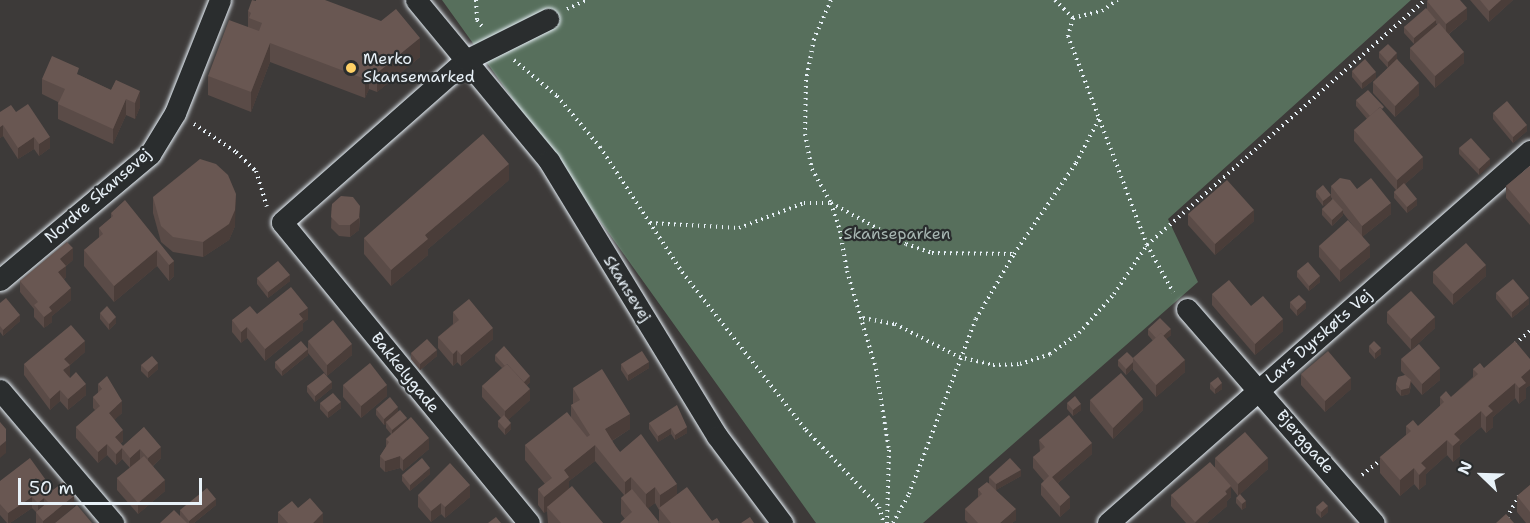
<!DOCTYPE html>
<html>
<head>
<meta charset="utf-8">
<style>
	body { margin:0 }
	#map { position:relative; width:1530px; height:523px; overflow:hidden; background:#3d3a39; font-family:"Shantell Sans",sans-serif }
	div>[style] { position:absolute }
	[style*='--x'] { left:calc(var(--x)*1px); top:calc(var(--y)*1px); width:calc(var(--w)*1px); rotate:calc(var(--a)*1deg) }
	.green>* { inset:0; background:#576f5c }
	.path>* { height:4px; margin-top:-2px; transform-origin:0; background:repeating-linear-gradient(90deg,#e8f1f8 0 1.5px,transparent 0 6px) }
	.roads { filter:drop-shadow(0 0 2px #e8f1f8) drop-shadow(0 0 2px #e8f1f8) }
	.minor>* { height:21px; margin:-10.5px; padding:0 10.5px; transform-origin:10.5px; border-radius:10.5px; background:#2a2d2e }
	.wall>* { inset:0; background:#5a4b47 }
	.shaded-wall>* { inset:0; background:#4a3d39 }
	.building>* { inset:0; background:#695752 }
	.dots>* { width:16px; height:16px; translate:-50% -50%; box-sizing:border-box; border:3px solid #2a2d2e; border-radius:50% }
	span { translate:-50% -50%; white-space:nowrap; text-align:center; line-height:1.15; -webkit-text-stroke:4.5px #2a2d2e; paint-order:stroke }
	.poi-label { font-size:16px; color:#e8f1f8 }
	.left { translate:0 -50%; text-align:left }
	.street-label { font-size:16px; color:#e8f1f8 }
	.park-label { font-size:16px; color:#a7b6b2 }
	.north { position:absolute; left:1452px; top:445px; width:60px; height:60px; -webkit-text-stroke:4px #2a2d2e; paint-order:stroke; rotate:293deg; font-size:16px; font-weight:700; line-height:24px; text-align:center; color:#e8f1f8 }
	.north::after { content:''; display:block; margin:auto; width:21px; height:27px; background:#e8f1f8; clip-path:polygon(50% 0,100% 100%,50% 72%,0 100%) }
	.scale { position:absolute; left:18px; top:478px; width:184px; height:27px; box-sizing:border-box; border:3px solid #e8f1f8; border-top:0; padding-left:8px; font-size:18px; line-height:21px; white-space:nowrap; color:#e8f1f8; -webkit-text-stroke:4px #2a2d2e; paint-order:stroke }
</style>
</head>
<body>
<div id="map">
	<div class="green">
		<i style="clip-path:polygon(442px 0,1411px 0,1168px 219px,1198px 282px,923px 523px,816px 523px)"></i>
	</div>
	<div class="path">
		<i style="--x:476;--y:0;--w:20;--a:87"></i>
		<i style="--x:477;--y:20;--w:11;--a:52"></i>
		<i style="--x:831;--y:0;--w:43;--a:113.6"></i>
		<i style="--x:814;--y:39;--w:42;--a:101"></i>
		<i style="--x:806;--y:80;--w:54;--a:91.1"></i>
		<i style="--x:805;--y:134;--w:36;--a:79"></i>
		<i style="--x:812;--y:169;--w:39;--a:61"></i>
		<i style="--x:831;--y:203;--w:29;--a:72"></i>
		<i style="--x:840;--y:231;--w:41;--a:80.1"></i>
		<i style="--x:847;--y:271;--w:102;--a:73.5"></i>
		<i style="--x:876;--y:369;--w:82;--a:80.9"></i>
		<i style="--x:889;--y:450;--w:73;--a:91.6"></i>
		<i style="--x:1055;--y:0;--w:25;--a:45"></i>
		<i style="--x:1073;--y:18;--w:19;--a:106"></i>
		<i style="--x:1068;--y:36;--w:223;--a:69.3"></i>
		<i style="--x:1147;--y:245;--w:54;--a:61"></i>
		<i style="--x:567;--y:9;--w:21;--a:-25"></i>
		<i style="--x:1073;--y:18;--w:30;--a:-14"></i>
		<i style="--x:1102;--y:11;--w:19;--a:-36"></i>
		<i style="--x:514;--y:60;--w:56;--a:39.9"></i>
		<i style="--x:557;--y:96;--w:67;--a:49.9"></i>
		<i style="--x:600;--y:147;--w:149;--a:56.7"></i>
		<i style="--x:682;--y:272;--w:201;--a:51.9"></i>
		<i style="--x:806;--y:430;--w:106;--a:46.5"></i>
		<i style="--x:879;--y:507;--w:17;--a:73"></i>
		<i style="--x:194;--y:124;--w:50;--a:33.7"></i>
		<i style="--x:236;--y:152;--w:28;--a:44"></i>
		<i style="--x:256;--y:171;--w:37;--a:73"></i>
		<i style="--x:650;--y:223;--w:89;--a:3.2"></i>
		<i style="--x:739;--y:228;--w:70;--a:-21"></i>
		<i style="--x:804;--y:203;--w:27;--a:0"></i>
		<i style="--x:831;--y:203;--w:85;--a:28.7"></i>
		<i style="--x:906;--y:244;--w:28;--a:19"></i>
		<i style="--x:932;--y:253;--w:82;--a:0.7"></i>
		<i style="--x:863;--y:318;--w:33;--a:11"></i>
		<i style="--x:895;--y:324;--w:72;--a:27.3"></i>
		<i style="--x:959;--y:357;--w:35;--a:13"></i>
		<i style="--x:993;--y:365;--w:27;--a:-2"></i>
		<i style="--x:1020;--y:364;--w:32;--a:-18"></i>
		<i style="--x:1050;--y:354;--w:36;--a:-36"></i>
		<i style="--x:1079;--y:333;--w:52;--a:-48.1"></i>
		<i style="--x:1114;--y:294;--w:59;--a:-56"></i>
		<i style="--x:1147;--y:245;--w:371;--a:-41.4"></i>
		<i style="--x:1515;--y:344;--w:20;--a:-41"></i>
		<i style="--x:1362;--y:475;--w:28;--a:-39"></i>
		<i style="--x:893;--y:523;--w:33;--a:-61"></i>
		<i style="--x:909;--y:494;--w:187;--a:-69.1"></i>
		<i style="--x:976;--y:319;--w:75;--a:-59.7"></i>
		<i style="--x:1014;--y:254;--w:110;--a:-55.7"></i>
		<i style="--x:1076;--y:163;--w:50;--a:-62.4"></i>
		<i style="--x:1504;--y:523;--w:31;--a:-61"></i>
	</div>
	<div class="roads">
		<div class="minor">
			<i style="--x:416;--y:0;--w:209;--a:50.4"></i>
			<i style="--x:549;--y:161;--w:322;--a:58.6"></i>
			<i style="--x:717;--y:436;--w:109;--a:53.2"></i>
			<i style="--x:0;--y:280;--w:196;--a:-40"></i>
			<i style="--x:150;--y:154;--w:48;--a:-58.6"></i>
			<i style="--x:175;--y:113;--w:122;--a:-68.3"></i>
			<i style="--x:1187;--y:309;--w:284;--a:48.9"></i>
			<i style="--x:0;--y:390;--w:175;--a:49.6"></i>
			<i style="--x:529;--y:523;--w:389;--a:-129.4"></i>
			<i style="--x:282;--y:222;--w:245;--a:-41.4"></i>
			<i style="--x:466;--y:60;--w:92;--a:-26.6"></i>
			<i style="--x:1108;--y:523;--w:563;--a:-41.4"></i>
		</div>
	</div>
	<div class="wall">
		<i style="clip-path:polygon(1470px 0,1513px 0,1489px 22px)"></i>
		<i style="clip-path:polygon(1427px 1px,1467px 19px,1449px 34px,1464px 63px,1435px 88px,1410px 59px,1410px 48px,1437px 25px,1436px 23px,1436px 26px,1414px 44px,1404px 33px,1404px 27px,1427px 10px)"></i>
		<i style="clip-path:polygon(248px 11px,420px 57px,377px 92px,369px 89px,365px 98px,270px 62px,251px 112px,208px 95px,208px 76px,248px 27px)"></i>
		<i style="clip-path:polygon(1379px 52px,1397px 59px,1419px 95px,1395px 117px,1373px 93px,1373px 82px,1388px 68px,1379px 58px)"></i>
		<i style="clip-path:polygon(1352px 71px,1376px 78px,1362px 89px,1352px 77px)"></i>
		<i style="clip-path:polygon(79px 75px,111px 90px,116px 80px,140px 107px,135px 119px,126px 115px,113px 144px,58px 119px,58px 102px,42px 94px,42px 79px)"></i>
		<i style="clip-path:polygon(1356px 100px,1384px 112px,1423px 168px,1405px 184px,1417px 205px,1407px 213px,1394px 198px,1394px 192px,1396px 190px,1354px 141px,1354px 130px,1367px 119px,1356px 106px)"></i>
		<i style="clip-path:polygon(0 112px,16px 112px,50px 148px,39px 156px,34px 149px,18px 159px,3px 136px,0 138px)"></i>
		<i style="clip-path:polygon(1493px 113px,1527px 131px,1513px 143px,1493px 119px)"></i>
		<i style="clip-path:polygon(1459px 148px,1490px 165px,1479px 175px,1459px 154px)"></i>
		<i style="clip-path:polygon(1530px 166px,1530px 225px,1506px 198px,1506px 186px)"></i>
		<i style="clip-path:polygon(509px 180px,428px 249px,428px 255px,391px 286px,364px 254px,364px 238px)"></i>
		<i style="clip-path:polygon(1331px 186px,1357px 189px,1391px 214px,1362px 237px,1370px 257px,1340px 282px,1319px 257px,1319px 246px,1362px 237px,1343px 213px,1343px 215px,1332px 226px,1322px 215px,1322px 209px,1332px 199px,1331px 197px)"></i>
		<i style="clip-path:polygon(1316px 191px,1331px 201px,1323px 206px,1316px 197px)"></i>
		<i style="clip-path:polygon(153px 197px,235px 226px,229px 240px,203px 257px,173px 252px,161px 242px,153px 213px)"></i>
		<i style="clip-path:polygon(332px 204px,360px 217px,359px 230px,350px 237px,339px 236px,331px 228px)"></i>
		<i style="clip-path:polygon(111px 213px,174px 261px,174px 276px,169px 281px,157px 266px,114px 302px,84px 266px,84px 250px,99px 238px,99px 228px,111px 218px)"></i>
		<i style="clip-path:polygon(1188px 214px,1254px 221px,1215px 255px,1188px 225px)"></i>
		<i style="clip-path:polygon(73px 260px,66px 266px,66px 277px,64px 279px,71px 300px,52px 316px,52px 322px,44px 328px,34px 317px,34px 309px,20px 292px,20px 281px)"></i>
		<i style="clip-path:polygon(1297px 271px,1320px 282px,1309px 291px,1297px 277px)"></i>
		<i style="clip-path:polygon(1433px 272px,1486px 276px,1453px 305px,1433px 283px)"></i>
		<i style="clip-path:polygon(257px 278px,290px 281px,268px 298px,257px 284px)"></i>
		<i style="clip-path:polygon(1496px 293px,1529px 304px,1512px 318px,1496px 299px)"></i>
		<i style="clip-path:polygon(1212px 294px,1251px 306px,1283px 331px,1255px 355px,1212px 305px)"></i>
		<i style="clip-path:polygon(1290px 302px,1306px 308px,1297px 316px,1290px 308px)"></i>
		<i style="clip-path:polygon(0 303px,20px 321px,3px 336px,0 332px)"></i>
		<i style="clip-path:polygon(453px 312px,493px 339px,461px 366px,457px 362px,453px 366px,438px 348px,438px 337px,453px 324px)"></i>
		<i style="clip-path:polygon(1387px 312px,1435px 328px,1411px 350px,1387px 323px)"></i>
		<i style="clip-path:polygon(100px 313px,116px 323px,109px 330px,100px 319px)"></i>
		<i style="clip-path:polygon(257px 314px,308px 319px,303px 323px,303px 330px,265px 361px,247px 338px,241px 343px,232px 332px,232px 320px)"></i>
		<i style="clip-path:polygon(1148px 329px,1171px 335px,1166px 339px,1185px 372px,1156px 397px,1133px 370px,1133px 368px,1126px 375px,1118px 366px,1118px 360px,1133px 358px,1153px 341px,1148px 335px)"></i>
		<i style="clip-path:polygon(308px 341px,352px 355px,327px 376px,308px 353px,308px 355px,282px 376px,275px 368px,275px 362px,308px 349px)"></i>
		<i style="clip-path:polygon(1369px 346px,1381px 354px,1375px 359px,1369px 352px)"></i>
		<i style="clip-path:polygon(85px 352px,70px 365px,70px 376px,69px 377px,86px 395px,68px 410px,60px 401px,50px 410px,24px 375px,24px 364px)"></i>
		<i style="clip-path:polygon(411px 353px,437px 356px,420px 370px,411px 359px)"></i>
		<i style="clip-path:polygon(495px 355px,530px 382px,527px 385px,530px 400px,508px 420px,511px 429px,505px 435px,498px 427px,498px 421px,501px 418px,482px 397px,482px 386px,502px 368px,495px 361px)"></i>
		<i style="clip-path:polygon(1401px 359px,1440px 380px,1422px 395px,1411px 382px,1411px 386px,1409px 394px,1401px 396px,1396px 390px,1396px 384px,1405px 375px,1401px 371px)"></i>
		<i style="clip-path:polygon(1530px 359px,1530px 385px,1526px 388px,1526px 398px,1519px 404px,1515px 398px,1493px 417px,1493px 427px,1486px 433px,1481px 427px,1460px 445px,1460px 456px,1453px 462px,1447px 455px,1426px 474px,1426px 484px,1419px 490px,1414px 484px,1400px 496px,1380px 473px,1380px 457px,1406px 435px,1406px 426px,1418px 426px,1440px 407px,1440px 397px,1451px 397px,1473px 377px,1473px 369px,1484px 368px)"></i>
		<i style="clip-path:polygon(621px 364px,649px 368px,628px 381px,621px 370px)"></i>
		<i style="clip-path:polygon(141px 365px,158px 369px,148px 378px,141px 371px)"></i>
		<i style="clip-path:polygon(1301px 374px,1351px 389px,1325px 412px,1301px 385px)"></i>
		<i style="clip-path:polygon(1210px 383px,1222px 389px,1215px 394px,1210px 389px)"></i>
		<i style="clip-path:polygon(98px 384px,122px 413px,114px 420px,123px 441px,120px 444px,123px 446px,144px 427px,161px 458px,153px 466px,165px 491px,138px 514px,117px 490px,117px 478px,130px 468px,122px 459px,116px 465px,107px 455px,98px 463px,76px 438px,76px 427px,95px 410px,93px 408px,93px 397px,98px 393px)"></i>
		<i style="clip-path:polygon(343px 385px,387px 396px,361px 418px,343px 397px)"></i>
		<i style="clip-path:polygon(307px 386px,332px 388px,315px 402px,307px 392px)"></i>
		<i style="clip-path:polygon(573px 388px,630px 429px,612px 441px,620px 452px,677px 494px,712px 521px,720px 523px,659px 523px,659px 510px,655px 503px,648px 508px,659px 523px,625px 519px,621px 514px,621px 498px,624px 495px,595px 461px,569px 481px,569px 488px,603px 523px,548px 523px,547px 511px,544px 513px,538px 505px,538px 489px,545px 484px,525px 460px,525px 445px,571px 417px,571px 405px,573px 404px)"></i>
		<i style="clip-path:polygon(1090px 400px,1143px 410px,1113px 439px,1090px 411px)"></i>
		<i style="clip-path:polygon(320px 403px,341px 408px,328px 418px,320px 409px)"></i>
		<i style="clip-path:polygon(1067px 403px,1081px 410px,1073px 416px,1067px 409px)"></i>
		<i style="clip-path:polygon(376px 409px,398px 411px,429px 449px,403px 471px,400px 468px,385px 472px,380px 467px,380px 456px,386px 447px,386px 439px,391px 434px,386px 428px,386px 424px,384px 425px,376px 415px)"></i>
		<i style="clip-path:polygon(649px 423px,687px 427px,687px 433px,675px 440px,671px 434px,658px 442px,649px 429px)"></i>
		<i style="clip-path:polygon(1039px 440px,1092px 454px,1058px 483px,1070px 508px,1060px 517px,1041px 495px,1041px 484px,1044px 481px,1033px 468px,1033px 457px,1040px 452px)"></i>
		<i style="clip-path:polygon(1215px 458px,1268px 469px,1238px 496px,1231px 487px,1231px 497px,1227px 501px,1227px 506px,1207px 523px,1186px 523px,1171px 506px,1171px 495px,1215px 467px)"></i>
		<i style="clip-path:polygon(430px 474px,410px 491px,402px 481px,402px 475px)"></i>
		<i style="clip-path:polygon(1021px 476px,996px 490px,1016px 520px,1012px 523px,968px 523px,965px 520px,965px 509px,978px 497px,978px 489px,989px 483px,989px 477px)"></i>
		<i style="clip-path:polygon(0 481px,53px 490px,55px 523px,36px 523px,36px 512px,32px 508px,10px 523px,7px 523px,0 515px)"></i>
		<i style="clip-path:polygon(1530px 485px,1530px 523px,1526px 523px,1517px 512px,1517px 496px)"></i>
		<i style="clip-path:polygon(418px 495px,470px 497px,445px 518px,441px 514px,431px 522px,418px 507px)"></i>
		<i style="clip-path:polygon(1236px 498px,1246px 507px,1242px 510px,1236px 503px)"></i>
		<i style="clip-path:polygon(216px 505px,194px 523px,160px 523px,180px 516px,180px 510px)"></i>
		<i style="clip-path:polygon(1316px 507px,1328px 512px,1321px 518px,1316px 513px)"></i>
		<i style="clip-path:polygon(298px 508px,323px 523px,278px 523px,278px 512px)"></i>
	</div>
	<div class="shaded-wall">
		<i style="clip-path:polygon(1501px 0,1513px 0,1489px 22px,1489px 11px)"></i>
		<i style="clip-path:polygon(1467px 8px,1467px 19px,1446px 36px,1446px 24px)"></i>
		<i style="clip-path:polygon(1436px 20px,1436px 26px,1414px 44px,1414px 38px)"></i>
		<i style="clip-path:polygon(420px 38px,420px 57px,377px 92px,377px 73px)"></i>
		<i style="clip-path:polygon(270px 43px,270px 62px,251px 112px,251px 92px)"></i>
		<i style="clip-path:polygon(1464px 52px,1464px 63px,1435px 88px,1435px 76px)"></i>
		<i style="clip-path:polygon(1397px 53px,1397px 59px,1388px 68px,1388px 62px)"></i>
		<i style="clip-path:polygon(369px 70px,369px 89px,365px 98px,365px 79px)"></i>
		<i style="clip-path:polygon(1376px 72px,1376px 78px,1362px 89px,1362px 83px)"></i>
		<i style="clip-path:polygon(1419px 83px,1419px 95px,1395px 117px,1395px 106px)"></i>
		<i style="clip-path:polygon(140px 91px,140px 107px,135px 119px,135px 103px)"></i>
		<i style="clip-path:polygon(126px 99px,126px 115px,113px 144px,113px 129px)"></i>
		<i style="clip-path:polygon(3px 125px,3px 136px,0 138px,0 127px)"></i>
		<i style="clip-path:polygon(1527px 125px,1527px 131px,1513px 143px,1513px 137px)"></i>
		<i style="clip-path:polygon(34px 137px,34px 149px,18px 159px,18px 148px)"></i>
		<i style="clip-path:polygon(50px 137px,50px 148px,39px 156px,39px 144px)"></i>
		<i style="clip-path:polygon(1423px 157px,1423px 168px,1397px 191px,1397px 180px)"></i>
		<i style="clip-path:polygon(1490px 159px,1490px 165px,1479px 175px,1479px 169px)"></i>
		<i style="clip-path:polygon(509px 164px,509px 180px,428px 249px,428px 255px,391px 286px,391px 270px,425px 235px)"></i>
		<i style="clip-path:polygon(236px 194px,235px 226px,229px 240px,203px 257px,203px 242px)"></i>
		<i style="clip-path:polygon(1331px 195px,1331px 201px,1323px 206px,1323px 201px)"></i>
		<i style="clip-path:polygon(1417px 199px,1417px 205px,1407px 213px,1407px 207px)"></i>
		<i style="clip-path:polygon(1391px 203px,1391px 214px,1362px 237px,1362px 226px)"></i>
		<i style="clip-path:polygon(360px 206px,359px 230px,350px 237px,350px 225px)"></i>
		<i style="clip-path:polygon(1254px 210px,1254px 221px,1215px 255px,1215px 244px)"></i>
		<i style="clip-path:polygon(1343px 210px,1343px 215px,1332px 226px,1332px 220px)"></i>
		<i style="clip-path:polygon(1370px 245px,1370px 257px,1340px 282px,1340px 270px)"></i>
		<i style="clip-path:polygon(73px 248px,73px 260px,60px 271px,60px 259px)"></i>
		<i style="clip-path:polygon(157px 250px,157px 266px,114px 302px,114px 286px)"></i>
		<i style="clip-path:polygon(174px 261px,174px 276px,169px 281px,169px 265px)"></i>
		<i style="clip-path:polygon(1486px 265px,1486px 276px,1453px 305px,1453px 294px)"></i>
		<i style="clip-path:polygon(66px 266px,66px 277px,58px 284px,58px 272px)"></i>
		<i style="clip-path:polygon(290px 275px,290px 281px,268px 298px,268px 292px)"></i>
		<i style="clip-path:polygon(1320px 276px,1320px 282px,1309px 291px,1309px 286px)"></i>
		<i style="clip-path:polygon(71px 288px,71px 300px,52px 316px,52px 322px,44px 328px,44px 317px,49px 307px)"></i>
		<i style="clip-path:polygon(1529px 298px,1529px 304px,1512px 318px,1512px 312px)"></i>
		<i style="clip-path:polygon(1306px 302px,1306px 308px,1297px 316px,1297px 310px)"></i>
		<i style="clip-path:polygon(308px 308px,308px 319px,303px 323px,303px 330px,265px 361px,265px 349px,299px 314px)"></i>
		<i style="clip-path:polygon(20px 315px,20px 321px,3px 336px,3px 330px)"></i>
		<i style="clip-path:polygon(116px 317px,116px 323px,109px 330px,109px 324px)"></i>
		<i style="clip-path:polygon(1435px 317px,1435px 328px,1411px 350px,1411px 339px)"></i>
		<i style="clip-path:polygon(1283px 319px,1283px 331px,1255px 355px,1255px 344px)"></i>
		<i style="clip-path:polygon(247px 327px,247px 338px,241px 343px,241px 332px)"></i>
		<i style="clip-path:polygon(493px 328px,493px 339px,461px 366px,461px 355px)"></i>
		<i style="clip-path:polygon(1171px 329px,1171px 335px,1158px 346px,1158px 340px)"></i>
		<i style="clip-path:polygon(85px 341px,85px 352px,70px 365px,70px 376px,63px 382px,64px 359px)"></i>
		<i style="clip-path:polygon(352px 344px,352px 355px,327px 376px,327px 365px)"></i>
		<i style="clip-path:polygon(1381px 348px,1381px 354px,1375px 359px,1375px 353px)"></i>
		<i style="clip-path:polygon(308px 349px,308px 355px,282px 376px,282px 371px)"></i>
		<i style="clip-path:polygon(437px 350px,437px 356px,420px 370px,420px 364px)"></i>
		<i style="clip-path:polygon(457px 350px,457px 362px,453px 366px,453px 354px)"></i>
		<i style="clip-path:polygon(1185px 360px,1185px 372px,1156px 397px,1156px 385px)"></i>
		<i style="clip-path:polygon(649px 362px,649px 368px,628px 381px,628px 375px)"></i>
		<i style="clip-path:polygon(1133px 362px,1133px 368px,1126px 375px,1126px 369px)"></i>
		<i style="clip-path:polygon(158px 363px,158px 369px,148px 378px,148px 372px)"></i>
		<i style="clip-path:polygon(1440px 368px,1440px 380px,1422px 395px,1422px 384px)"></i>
		<i style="clip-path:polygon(1530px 369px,1530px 385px,1526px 388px,1526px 398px,1519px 404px,1519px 388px,1521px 377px)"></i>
		<i style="clip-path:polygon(530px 376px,530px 382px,523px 389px,523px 383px)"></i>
		<i style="clip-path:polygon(1351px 378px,1351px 389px,1325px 412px,1325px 401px)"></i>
		<i style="clip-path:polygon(1411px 380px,1411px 386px,1409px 394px,1401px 396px,1401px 390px)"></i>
		<i style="clip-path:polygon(332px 382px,332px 388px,315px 402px,315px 396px)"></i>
		<i style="clip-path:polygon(1222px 383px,1222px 389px,1215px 394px,1215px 389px)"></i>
		<i style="clip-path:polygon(1515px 383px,1515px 398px,1493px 417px,1493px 427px,1486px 433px,1486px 417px,1488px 406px)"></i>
		<i style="clip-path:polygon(86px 384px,86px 395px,68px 410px,68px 399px)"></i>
		<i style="clip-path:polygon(387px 385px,387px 396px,361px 418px,361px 406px)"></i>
		<i style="clip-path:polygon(530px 389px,530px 400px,505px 423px,505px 411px)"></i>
		<i style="clip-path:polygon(60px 390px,60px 401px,50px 410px,50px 399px)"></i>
		<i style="clip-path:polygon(1143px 399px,1143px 410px,1113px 439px,1113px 428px)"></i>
		<i style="clip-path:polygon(122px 401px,122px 413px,109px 425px,109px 413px)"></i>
		<i style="clip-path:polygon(341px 402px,341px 408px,328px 418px,328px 412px)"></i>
		<i style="clip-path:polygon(1081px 404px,1081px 410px,1073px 416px,1073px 410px)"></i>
		<i style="clip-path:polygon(398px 407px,398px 413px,386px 422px,386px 424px,384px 425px,384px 419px)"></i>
		<i style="clip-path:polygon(1481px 411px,1481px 427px,1460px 445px,1460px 456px,1453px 462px,1453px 446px,1454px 434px)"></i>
		<i style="clip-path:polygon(630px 414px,630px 429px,605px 445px,605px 429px)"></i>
		<i style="clip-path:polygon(407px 418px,407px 424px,392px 436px,392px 430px)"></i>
		<i style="clip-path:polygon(511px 423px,511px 429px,505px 435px,505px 429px)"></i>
		<i style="clip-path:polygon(687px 427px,687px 433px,675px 440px,675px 435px)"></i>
		<i style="clip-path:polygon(671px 428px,671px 434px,658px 442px,658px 436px)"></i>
		<i style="clip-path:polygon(123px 430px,123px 441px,115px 449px,115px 437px)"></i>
		<i style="clip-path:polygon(429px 438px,429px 449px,403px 471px,403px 460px)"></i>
		<i style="clip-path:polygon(1447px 440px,1447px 455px,1426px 474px,1426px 484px,1419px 490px,1419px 475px,1421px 463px)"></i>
		<i style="clip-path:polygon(6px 441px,6px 453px,0 458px,0 446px)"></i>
		<i style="clip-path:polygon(1092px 443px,1092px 454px,1052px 488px,1052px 477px)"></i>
		<i style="clip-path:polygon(107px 444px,107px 455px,98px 463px,98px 452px)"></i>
		<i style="clip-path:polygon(595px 445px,595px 461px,569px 481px,569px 493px,547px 507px,547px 511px,544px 513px,544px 497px,564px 470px)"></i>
		<i style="clip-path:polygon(161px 447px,161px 458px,148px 470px,148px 458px)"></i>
		<i style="clip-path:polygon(122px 448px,122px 459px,116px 465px,116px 454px)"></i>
		<i style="clip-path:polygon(140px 449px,140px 460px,130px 469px,130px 458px)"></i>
		<i style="clip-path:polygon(400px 456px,400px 468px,385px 472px,385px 461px)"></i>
		<i style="clip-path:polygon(1268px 458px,1268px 469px,1238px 496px,1238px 484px)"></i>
		<i style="clip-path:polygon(430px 468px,430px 474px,410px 491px,410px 485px)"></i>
		<i style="clip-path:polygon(1414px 468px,1414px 484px,1400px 496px,1400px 480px)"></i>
		<i style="clip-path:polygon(1021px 470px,1021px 476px,996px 490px,996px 484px)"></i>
		<i style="clip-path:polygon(631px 477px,631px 492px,625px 497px,625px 482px)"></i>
		<i style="clip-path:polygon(165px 480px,165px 491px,138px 514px,138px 503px)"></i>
		<i style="clip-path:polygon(677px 484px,677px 500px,660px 508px,660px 495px)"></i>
		<i style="clip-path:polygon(470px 485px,470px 497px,445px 518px,445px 507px)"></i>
		<i style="clip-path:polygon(1231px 486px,1231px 497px,1227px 501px,1227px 506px,1207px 523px,1195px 523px)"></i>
		<i style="clip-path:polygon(655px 487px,655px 503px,646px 510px,646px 494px)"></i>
		<i style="clip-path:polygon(74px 496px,74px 507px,55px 523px,43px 523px,43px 521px)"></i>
		<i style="clip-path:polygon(32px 497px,32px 508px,10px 523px,8px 523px,8px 513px)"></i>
		<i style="clip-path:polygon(1070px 497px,1070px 508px,1060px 517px,1060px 506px)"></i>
		<i style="clip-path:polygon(44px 498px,44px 509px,38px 515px,38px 503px)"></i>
		<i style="clip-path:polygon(216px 499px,216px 505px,194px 523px,189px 523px,189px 521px)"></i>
		<i style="clip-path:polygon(1246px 501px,1246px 507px,1242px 510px,1242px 504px)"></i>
		<i style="clip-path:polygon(441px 503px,441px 514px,431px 522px,431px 511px)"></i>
		<i style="clip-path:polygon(1328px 506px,1328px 512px,1321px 518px,1321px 512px)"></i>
		<i style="clip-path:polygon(1016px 509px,1016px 520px,1012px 523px,1000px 523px)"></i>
		<i style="clip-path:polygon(323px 513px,323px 523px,313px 523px)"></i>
	</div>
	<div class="building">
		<i style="clip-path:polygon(252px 0,256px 1px,256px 0,325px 0,381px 21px,396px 9px,420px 38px,377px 73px,369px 70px,365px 79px,270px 43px,251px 92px,208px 76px,229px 20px,259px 31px,262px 23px,249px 18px,251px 13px,248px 11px)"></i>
		<i style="clip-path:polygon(1428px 0,1460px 0,1467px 8px,1446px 24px,1427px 1px)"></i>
		<i style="clip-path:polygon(1480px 0,1501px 0,1489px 11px)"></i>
		<i style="clip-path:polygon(1426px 8px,1436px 20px,1414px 38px,1404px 27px)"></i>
		<i style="clip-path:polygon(1439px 23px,1464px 52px,1435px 76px,1410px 48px)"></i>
		<i style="clip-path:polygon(1388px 44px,1397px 53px,1388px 62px,1379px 52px)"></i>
		<i style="clip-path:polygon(52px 56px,79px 68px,77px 74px,111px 90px,116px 80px,140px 91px,135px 103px,126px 99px,113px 129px,58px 104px,65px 89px,42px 79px)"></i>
		<i style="clip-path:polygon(1365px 59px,1376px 72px,1362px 83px,1352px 71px)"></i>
		<i style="clip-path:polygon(1397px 59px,1419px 83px,1395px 106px,1373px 82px)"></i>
		<i style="clip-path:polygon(1368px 90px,1384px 107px,1382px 109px,1380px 107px,1370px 116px,1356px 100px)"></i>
		<i style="clip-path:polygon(1507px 101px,1527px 125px,1513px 137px,1493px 113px)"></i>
		<i style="clip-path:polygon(28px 104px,50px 137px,39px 144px,34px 137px,18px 148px,3px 125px,0 127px,0 112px,11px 105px,16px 112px)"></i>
		<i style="clip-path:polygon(1380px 107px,1423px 157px,1397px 180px,1354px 130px)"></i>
		<i style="clip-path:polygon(483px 134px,509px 164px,425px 235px,428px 239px,391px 270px,364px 238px)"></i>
		<i style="clip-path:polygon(1471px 138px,1490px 159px,1479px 169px,1459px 148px)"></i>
		<i style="clip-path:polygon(200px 159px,216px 164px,228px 175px,236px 194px,235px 210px,229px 224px,203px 242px,173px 237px,161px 226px,153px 197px)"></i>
		<i style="clip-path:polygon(1530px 166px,1530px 214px,1506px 186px)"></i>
		<i style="clip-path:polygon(1340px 178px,1350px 180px,1357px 189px,1371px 178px,1391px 203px,1362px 226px,1331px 186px)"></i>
		<i style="clip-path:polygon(1227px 180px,1254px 210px,1215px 244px,1188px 214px)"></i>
		<i style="clip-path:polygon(1404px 183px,1417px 199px,1407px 207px,1394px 192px)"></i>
		<i style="clip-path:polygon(1323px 185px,1331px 195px,1323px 201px,1316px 191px)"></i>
		<i style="clip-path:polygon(341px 196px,353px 197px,360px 206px,359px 218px,350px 225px,339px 225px,331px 217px,332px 204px)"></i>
		<i style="clip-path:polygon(1333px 199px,1343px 210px,1332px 220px,1322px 209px)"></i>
		<i style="clip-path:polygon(125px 200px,174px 261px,169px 265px,157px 250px,114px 286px,84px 250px,103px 234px,99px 228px,113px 216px,111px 213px)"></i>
		<i style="clip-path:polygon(1348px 220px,1370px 245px,1340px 270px,1319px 246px)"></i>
		<i style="clip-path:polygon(67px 242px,73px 248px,60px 259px,66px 266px,58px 272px,71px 288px,49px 307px,52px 311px,44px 317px,34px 305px,38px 302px,20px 281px)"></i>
		<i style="clip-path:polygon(1466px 243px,1486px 265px,1453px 294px,1433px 272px)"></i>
		<i style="clip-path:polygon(278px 261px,290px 275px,268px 292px,257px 278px)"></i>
		<i style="clip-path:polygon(1308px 262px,1320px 276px,1309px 286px,1297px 271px)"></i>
		<i style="clip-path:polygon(1513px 279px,1529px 298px,1512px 312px,1496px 293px)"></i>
		<i style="clip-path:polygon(1229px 280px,1251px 306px,1263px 296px,1283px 319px,1255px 344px,1212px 294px)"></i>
		<i style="clip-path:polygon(291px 287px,308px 308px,299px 314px,303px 319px,265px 349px,247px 327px,241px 332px,232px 320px,250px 306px,257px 314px)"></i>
		<i style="clip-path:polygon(1411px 291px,1435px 317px,1411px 339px,1387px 312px)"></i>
		<i style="clip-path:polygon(1299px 295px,1306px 302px,1297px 310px,1290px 302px)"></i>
		<i style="clip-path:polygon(6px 298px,20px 315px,3px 330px,0 326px,0 303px)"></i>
		<i style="clip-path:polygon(469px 299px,493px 328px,461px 355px,457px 350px,453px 354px,438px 337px,459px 320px,453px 312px)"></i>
		<i style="clip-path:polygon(107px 306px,116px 317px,109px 324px,100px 313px)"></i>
		<i style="clip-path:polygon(1160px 318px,1171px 329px,1163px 336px,1161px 333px,1156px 338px,1148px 329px)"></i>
		<i style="clip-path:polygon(333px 320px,352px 344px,327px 365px,308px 341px)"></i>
		<i style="clip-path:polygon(71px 325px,85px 341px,64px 359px,70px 365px,63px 370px,70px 378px,76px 372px,86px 384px,68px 399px,60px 390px,50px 399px,24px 364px)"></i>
		<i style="clip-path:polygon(1161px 333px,1185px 360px,1156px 385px,1133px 358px)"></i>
		<i style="clip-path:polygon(427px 339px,437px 350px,420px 364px,411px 353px)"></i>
		<i style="clip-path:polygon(301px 341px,308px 349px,282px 371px,275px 362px)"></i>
		<i style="clip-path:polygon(1374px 341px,1381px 348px,1375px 353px,1369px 346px)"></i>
		<i style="clip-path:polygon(1515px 341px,1530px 359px,1530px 369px,1521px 377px,1526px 383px,1519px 388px,1515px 383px,1488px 406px,1493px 411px,1486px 417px,1481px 411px,1454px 434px,1460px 440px,1453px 446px,1447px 440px,1421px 463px,1426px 468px,1419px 475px,1414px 468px,1400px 480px,1380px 457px,1411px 431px,1406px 426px,1413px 420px,1418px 426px,1444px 402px,1440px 397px,1446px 391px,1451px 397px,1478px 374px,1473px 369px,1480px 363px,1484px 368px)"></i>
		<i style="clip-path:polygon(1419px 344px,1440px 368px,1422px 384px,1401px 359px)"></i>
		<i style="clip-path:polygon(504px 346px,530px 376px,524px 382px,507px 364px,505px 366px,495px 355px)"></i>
		<i style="clip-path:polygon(642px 351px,649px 362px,628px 375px,621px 364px)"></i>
		<i style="clip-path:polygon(1328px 351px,1351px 378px,1325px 401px,1301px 374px)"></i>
		<i style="clip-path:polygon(1127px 352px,1133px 358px,1133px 362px,1126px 369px,1118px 360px)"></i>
		<i style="clip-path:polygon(152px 356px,158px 363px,148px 372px,141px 365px)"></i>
		<i style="clip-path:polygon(370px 363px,387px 385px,361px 406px,343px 385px)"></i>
		<i style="clip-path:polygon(507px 364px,530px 389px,505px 411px,482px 386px)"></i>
		<i style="clip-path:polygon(602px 369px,630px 414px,605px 429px,616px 447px,620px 452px,641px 434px,677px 484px,660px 495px,655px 487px,646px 494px,631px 477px,625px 482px,595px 445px,564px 470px,569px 477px,544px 497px,538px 489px,552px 478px,525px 445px,567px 412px,587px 437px,590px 435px,571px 405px,580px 400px,573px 388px)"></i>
		<i style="clip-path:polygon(324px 373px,332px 382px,315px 396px,307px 386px)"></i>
		<i style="clip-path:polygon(1121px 373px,1143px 399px,1113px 428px,1090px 400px)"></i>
		<i style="clip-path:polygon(1405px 375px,1411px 380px,1409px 388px,1401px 390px,1396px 384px,1398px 377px)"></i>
		<i style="clip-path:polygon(107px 376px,122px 401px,109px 413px,123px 430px,115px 437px,123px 446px,144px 427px,161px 447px,148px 458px,140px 449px,130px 458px,122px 448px,116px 454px,107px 444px,98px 452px,76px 427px,100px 406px,93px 397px,102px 389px,98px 384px)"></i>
		<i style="clip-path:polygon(1218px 377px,1222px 383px,1215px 389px,1210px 383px)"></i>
		<i style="clip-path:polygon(333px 393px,341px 402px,328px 412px,320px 403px)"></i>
		<i style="clip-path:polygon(1075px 396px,1081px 404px,1073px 410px,1067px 403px)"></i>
		<i style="clip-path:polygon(390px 397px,398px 407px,384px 419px,376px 409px)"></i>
		<i style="clip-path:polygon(677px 405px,687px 427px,675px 435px,671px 428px,658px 436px,649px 423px)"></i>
		<i style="clip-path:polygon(400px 410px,407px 418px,392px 430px,386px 422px)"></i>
		<i style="clip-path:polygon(504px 415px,511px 423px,505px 429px,498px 421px)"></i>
		<i style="clip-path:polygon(1069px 415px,1092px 443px,1052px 477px,1070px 497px,1060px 506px,1041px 484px,1049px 476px,1033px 457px,1045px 447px,1039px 440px)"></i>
		<i style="clip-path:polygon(411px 417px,429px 438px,403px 460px,400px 456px,385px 461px,380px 456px,389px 442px,386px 439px)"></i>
		<i style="clip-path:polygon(0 422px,6px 429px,6px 441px,0 446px)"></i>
		<i style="clip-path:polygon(1245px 432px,1268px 458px,1238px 484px,1215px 458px)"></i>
		<i style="clip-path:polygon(144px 456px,165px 480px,138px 503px,117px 478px)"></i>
		<i style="clip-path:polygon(30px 458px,53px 490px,63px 482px,74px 496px,43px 521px,36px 512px,48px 502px,44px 498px,38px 503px,32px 497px,8px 513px,0 504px,0 481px)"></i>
		<i style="clip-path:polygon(422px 458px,430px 468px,410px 485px,402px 475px)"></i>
		<i style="clip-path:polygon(1010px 458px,1021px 470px,996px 484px,989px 477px)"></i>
		<i style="clip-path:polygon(1210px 462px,1231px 486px,1225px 491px,1227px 494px,1195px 522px,1171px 495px)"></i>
		<i style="clip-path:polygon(450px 463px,470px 485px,445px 507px,441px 503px,431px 511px,418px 495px)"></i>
		<i style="clip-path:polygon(987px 482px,1016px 509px,1000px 523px,978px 523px,965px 509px,982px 494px,978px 489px)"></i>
		<i style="clip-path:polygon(1530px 485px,1530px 512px,1517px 496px)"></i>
		<i style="clip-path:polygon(572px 486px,603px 523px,561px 523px,547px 507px)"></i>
		<i style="clip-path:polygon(687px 487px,712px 521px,717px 518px,720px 523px,671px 523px,659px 508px)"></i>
		<i style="clip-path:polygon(207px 488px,216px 499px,189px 521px,180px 510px)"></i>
		<i style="clip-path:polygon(632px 489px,659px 522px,658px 523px,620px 523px,632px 512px,621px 498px)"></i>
		<i style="clip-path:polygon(1240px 494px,1246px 501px,1242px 504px,1236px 498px)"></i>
		<i style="clip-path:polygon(310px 498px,323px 513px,313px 523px,288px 523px,278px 512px,292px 501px,298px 508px)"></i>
		<i style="clip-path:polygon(1323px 501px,1328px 506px,1321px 512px,1316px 507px)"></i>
		<i style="clip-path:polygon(77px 505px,92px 523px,55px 523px)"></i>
		<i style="clip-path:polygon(174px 510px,187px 523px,160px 523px)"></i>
		<i style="clip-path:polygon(1506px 514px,1514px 523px,1496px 523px)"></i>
		<i style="clip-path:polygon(496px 517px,501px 523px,488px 523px)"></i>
		<i style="clip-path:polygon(750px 517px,754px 523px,741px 523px)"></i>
	</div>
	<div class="dots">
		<i style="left:351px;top:68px;background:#ffd166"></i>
	</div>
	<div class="poi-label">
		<span class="left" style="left:363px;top:68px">Merko<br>Skansemarked</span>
	</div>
	<div class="street-label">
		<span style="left:98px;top:196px;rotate:-41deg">Nordre Skansevej</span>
		<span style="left:627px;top:289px;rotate:58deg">Skansevej</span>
		<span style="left:1319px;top:337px;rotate:-41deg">Lars Dyrskøts Vej</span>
		<span style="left:405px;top:373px;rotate:51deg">Bakkelygade</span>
		<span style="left:1305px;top:442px;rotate:49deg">Bjerggade</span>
	</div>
	<div class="park-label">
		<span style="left:897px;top:234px">Skanseparken</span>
	</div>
	<div class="north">N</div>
	<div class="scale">50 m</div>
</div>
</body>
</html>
